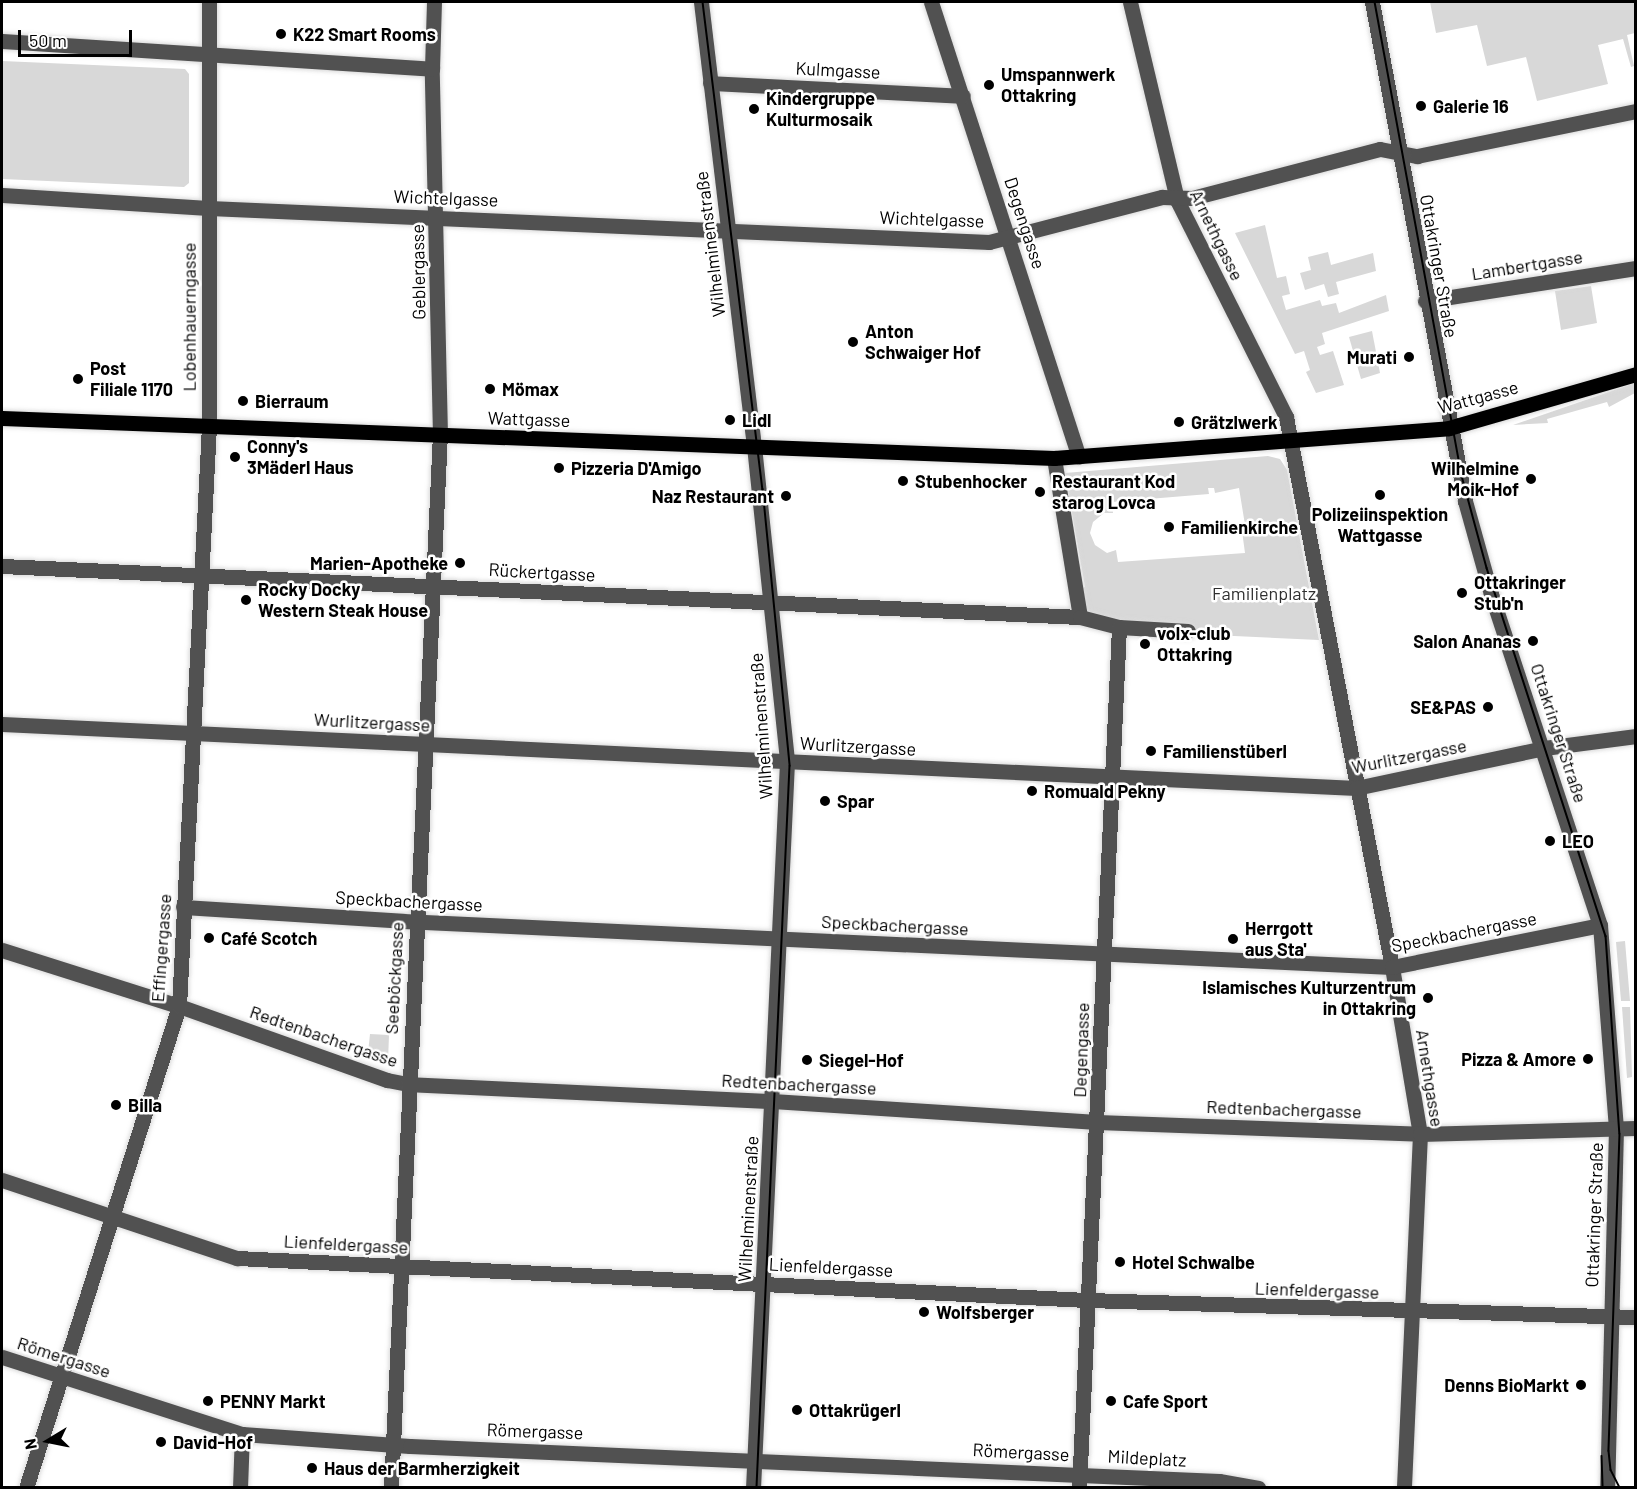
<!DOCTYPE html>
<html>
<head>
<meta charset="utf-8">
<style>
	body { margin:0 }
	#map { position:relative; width:1637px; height:1489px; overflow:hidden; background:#fff; font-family:Barlow,sans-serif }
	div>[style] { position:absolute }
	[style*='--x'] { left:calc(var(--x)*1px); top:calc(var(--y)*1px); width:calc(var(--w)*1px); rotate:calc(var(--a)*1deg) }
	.green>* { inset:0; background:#d8d8d8 }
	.roads { filter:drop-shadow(0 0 2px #dbdbdb) drop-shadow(0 0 2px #dbdbdb) }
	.minor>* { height:15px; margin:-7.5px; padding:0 7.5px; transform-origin:7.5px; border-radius:7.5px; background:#515151 }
	.major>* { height:15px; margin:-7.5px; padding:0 7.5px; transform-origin:7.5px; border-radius:7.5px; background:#000 }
	.tram>* { height:1.5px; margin:-0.75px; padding:0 0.75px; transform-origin:0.75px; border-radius:0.75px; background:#000 }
	.dots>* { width:16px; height:16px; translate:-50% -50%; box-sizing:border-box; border:3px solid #fff; border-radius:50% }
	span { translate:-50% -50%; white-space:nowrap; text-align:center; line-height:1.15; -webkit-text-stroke:5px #fff; paint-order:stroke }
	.poi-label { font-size:18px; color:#000; font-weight:700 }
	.left { translate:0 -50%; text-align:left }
	.right { translate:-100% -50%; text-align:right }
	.street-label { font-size:18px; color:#000 }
	.park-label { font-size:18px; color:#2f2f2f }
	.frame { position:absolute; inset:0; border:3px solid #000; pointer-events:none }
	.north { position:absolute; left:18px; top:1411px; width:60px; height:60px; -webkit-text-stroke:4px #fff; paint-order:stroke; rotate:260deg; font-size:16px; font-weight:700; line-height:24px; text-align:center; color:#000 }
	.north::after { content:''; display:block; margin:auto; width:21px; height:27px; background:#000; clip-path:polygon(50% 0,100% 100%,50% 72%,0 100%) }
	.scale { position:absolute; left:18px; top:30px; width:114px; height:27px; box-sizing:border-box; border:3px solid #000; border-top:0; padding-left:8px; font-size:18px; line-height:21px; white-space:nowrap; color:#000; -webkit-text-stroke:4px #fff; paint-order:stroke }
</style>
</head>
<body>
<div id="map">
	<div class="green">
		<i style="clip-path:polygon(1430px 2px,1635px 2px,1635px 33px,1627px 35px,1634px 66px,1631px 67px,1623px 39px,1598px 45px,1608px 84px,1537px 101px,1526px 57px,1487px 66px,1477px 25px,1436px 33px)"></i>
		<i style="clip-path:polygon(2px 61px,185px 69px,189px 74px,189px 183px,184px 187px,2px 179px)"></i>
		<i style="clip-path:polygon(1265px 225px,1277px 278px,1286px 276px,1290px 294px,1282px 296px,1286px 310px,1320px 300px,1322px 306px,1336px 303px,1339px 313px,1386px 295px,1389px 311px,1322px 333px,1325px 344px,1317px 347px,1320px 355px,1333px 351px,1344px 385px,1316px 393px,1306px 372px,1310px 370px,1304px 351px,1295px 354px,1235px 233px)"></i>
		<i style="clip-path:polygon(1328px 252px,1331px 265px,1373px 253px,1376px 271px,1336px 282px,1339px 294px,1328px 297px,1324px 284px,1305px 290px,1300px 273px,1311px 270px,1308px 257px)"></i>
		<i style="clip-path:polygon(1591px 286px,1597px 323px,1561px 330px,1555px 291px)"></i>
		<i style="clip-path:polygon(1372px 331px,1380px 373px,1361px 379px,1349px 337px)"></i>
		<i style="clip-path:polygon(1635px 383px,1635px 393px,1609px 407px,1607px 402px,1547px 419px,1548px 423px,1513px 425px)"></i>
		<i style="clip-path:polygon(evenodd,1268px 456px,1280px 459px,1287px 470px,1319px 640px,1126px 631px,1087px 611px,1082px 602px,1080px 589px,1085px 587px,1065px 473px,1268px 456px,1208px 488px,1214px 488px,1215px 493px,1239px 488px,1246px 531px,1242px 531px,1245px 553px,1118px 562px,1116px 550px,1107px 553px,1095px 545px,1090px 533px,1093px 522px,1104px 513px,1113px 513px,1112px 502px,1209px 494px,1208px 488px)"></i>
		<i style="clip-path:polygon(1625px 941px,1630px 1001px,1621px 1001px,1616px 942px)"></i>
		<i style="clip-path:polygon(1622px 1007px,1630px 1007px,1632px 1077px,1627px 1078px)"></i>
		<i style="clip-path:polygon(370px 1034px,389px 1035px,388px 1061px,368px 1053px)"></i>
	</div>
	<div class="roads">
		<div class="minor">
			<i style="--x:701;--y:2;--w:447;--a:83.2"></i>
			<i style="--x:754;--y:446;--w:318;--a:84"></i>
			<i style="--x:787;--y:762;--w:727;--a:92.68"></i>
			<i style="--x:931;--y:2;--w:478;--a:72"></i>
			<i style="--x:1130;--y:2;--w:204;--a:76.6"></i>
			<i style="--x:1177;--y:200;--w:243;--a:63.3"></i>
			<i style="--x:1286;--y:417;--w:560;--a:79.09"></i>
			<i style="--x:1392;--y:967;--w:169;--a:80.5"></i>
			<i style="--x:1420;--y:1134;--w:354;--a:92.6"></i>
			<i style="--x:1372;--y:2;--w:508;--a:79.44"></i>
			<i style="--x:1465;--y:501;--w:97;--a:74.4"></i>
			<i style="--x:1491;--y:594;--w:348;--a:71.8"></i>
			<i style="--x:1600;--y:925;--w:204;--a:85.5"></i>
			<i style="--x:1616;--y:1128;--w:360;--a:91.4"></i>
			<i style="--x:2;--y:41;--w:431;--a:3.7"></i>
			<i style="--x:710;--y:83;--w:253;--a:2.9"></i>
			<i style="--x:2;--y:195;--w:207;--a:3.6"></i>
			<i style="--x:209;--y:208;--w:781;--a:2.5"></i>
			<i style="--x:989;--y:242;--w:179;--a:-14.6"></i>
			<i style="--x:1162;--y:197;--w:30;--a:2"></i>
			<i style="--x:1192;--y:198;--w:194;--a:-14.6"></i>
			<i style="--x:1380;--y:149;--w:38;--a:11"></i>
			<i style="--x:1417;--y:156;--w:224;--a:-11.6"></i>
			<i style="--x:1425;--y:301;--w:214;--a:-8.9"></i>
			<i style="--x:1054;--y:458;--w:161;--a:80.7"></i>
			<i style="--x:2;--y:566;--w:1079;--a:2.71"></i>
			<i style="--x:1080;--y:617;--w:40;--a:14.4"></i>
			<i style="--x:1119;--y:627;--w:69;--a:3.3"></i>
			<i style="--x:2;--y:724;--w:1356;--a:2.71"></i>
			<i style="--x:1356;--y:788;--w:192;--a:-12"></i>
			<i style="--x:1544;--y:748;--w:93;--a:-7.4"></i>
			<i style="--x:183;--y:907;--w:220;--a:3.6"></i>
			<i style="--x:403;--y:921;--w:990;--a:2.66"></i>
			<i style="--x:1392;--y:967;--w:212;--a:-11.4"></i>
			<i style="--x:2;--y:950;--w:186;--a:17.6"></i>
			<i style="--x:179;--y:1006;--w:221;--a:19.6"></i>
			<i style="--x:387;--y:1080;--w:21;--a:11"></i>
			<i style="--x:408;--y:1084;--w:364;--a:2.7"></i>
			<i style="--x:772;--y:1101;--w:326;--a:3.7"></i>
			<i style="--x:1097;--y:1122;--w:323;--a:2.1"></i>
			<i style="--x:1420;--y:1134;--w:216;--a:-1.6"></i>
			<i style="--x:2;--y:1180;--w:248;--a:18.4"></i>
			<i style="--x:237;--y:1258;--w:852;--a:2.83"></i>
			<i style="--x:1088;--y:1300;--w:548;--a:1.78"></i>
			<i style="--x:2;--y:1357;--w:252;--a:17.8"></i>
			<i style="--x:242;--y:1434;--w:168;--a:4.1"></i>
			<i style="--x:410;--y:1446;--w:810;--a:2.48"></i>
			<i style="--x:1219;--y:1481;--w:40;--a:10"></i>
			<i style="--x:26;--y:1488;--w:506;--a:-72.39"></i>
			<i style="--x:179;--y:1006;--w:582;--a:-87.04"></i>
			<i style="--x:209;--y:425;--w:423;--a:-90"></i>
			<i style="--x:240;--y:1488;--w:54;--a:-87.9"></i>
			<i style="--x:391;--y:1488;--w:1054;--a:-87.34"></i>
			<i style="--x:440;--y:435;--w:366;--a:-91.3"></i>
			<i style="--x:432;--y:69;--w:67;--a:-88.3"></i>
			<i style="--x:1079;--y:1488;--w:862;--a:-87.34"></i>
		</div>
		<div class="major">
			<i style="--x:2;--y:418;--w:1053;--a:2.18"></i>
			<i style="--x:1054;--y:458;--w:396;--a:-4.3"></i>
			<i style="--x:1449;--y:428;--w:195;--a:-16.1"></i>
		</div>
	</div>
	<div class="tram">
		<i style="--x:703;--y:2;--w:491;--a:83"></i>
		<i style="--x:763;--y:489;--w:278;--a:84.4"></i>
		<i style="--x:790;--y:766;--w:723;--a:92.62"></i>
		<i style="--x:1375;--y:2;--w:482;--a:79.6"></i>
		<i style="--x:1462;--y:476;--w:95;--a:74.8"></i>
		<i style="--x:1487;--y:568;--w:387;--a:72.1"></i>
		<i style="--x:1606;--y:936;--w:198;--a:86"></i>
		<i style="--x:1620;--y:1134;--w:317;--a:92"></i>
		<i style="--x:1609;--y:1451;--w:19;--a:84"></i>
		<i style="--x:1611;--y:1470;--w:20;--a:63"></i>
		<i style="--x:1602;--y:1456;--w:32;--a:88"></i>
	</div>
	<div class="dots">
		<i style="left:281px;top:34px;background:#000"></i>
		<i style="left:989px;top:85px;background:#000"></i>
		<i style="left:1421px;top:106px;background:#000"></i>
		<i style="left:754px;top:109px;background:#000"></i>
		<i style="left:853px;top:342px;background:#000"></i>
		<i style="left:1409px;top:357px;background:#000"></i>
		<i style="left:78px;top:379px;background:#000"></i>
		<i style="left:490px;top:389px;background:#000"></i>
		<i style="left:243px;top:401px;background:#000"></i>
		<i style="left:730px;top:420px;background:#000"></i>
		<i style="left:1179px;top:422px;background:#000"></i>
		<i style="left:235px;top:457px;background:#000"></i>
		<i style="left:559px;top:468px;background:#000"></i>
		<i style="left:1531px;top:479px;background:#000"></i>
		<i style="left:903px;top:481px;background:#000"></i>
		<i style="left:1040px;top:492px;background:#000"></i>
		<i style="left:1380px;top:495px;background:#000"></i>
		<i style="left:786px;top:496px;background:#000"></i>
		<i style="left:1169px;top:527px;background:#000"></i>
		<i style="left:460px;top:563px;background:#000"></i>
		<i style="left:1462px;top:593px;background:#000"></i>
		<i style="left:246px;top:600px;background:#000"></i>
		<i style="left:1533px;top:641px;background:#000"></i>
		<i style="left:1145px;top:644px;background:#000"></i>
		<i style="left:1488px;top:707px;background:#000"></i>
		<i style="left:1151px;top:751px;background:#000"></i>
		<i style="left:1032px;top:791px;background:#000"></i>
		<i style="left:825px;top:801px;background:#000"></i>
		<i style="left:1550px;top:841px;background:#000"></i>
		<i style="left:209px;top:938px;background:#000"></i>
		<i style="left:1233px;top:939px;background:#000"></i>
		<i style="left:1428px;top:998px;background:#000"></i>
		<i style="left:1588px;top:1059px;background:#000"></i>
		<i style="left:807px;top:1060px;background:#000"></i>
		<i style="left:116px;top:1105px;background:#000"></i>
		<i style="left:1120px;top:1262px;background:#000"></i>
		<i style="left:924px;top:1312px;background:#000"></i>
		<i style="left:1581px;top:1385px;background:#000"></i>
		<i style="left:208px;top:1401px;background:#000"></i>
		<i style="left:1111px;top:1401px;background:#000"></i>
		<i style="left:797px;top:1410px;background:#000"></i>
		<i style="left:161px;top:1442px;background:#000"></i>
		<i style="left:312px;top:1468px;background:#000"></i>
	</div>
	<div class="poi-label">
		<span class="left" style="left:293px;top:34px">K22 Smart Rooms</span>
		<span class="left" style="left:1001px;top:85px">Umspannwerk<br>Ottakring</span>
		<span class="left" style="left:766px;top:109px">Kindergruppe<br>Kulturmosaik</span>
		<span class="left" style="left:1433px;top:106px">Galerie 16</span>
		<span class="left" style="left:865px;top:342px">Anton<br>Schwaiger Hof</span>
		<span class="right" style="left:1397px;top:357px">Murati</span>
		<span class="left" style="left:90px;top:379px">Post<br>Filiale 1170</span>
		<span class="left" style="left:502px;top:389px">Mömax</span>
		<span class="left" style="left:255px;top:401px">Bierraum</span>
		<span class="left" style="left:742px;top:420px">Lidl</span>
		<span class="left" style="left:1191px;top:422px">Grätzlwerk</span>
		<span class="left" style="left:247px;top:457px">Conny's<br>3Mäderl Haus</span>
		<span class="left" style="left:571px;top:468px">Pizzeria D'Amigo</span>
		<span class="right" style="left:1519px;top:479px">Wilhelmine<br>Moik-Hof</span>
		<span class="left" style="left:915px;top:481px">Stubenhocker</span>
		<span class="left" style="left:1052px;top:492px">Restaurant Kod<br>starog Lovca</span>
		<span class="right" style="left:774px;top:496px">Naz Restaurant</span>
		<span style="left:1380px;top:525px">Polizeiinspektion<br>Wattgasse</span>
		<span class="left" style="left:1181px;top:527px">Familienkirche</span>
		<span class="right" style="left:448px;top:563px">Marien-Apotheke</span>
		<span class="left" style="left:1474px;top:593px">Ottakringer<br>Stub'n</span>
		<span class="left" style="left:258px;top:600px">Rocky Docky<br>Western Steak House</span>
		<span class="left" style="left:1157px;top:644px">volx-club<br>Ottakring</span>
		<span class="right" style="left:1521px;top:641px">Salon Ananas</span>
		<span class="right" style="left:1476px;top:707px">SE&amp;PAS</span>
		<span class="left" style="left:1163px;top:751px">Familienstüberl</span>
		<span class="left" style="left:1044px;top:791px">Romuald Pekny</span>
		<span class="left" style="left:837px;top:801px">Spar</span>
		<span class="left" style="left:1562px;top:841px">LEO</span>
		<span class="left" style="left:1245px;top:939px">Herrgott<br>aus Sta'</span>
		<span class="left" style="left:221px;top:938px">Café Scotch</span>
		<span class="right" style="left:1416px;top:998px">Islamisches Kulturzentrum<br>in Ottakring</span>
		<span class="right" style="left:1576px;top:1059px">Pizza &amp; Amore</span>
		<span class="left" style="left:819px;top:1060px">Siegel-Hof</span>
		<span class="left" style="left:128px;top:1105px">Billa</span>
		<span class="left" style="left:1132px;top:1262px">Hotel Schwalbe</span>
		<span class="left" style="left:936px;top:1312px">Wolfsberger</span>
		<span class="right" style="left:1569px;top:1385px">Denns BioMarkt</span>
		<span class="left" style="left:220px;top:1401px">PENNY Markt</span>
		<span class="left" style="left:1123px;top:1401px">Cafe Sport</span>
		<span class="left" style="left:809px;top:1410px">Ottakrügerl</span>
		<span class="left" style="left:173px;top:1442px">David-Hof</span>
		<span class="left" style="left:324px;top:1468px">Haus der Barmherzigkeit</span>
	</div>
	<div class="street-label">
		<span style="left:838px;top:70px;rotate:3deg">Kulmgasse</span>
		<span style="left:446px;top:198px;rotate:2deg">Wichtelgasse</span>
		<span style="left:932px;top:219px;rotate:2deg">Wichtelgasse</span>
		<span style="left:1025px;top:223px;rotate:72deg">Degengasse</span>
		<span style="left:1217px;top:235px;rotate:64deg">Arnethgasse</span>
		<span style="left:710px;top:244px;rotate:-97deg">Wilhelminenstraße</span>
		<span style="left:1527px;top:265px;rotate:-9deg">Lambertgasse</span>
		<span style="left:1439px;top:266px;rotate:80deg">Ottakringer Straße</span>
		<span style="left:418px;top:272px;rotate:-91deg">Geblergasse</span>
		<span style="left:189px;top:317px;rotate:-90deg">Lobenhauerngasse</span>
		<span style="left:1478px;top:397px;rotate:-15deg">Wattgasse</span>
		<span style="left:529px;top:419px;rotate:2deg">Wattgasse</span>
		<span style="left:542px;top:572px;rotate:3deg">Rückertgasse</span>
		<span style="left:372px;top:722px;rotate:3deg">Wurlitzergasse</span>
		<span style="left:761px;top:726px;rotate:-94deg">Wilhelminenstraße</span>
		<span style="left:1559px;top:733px;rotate:72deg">Ottakringer Straße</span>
		<span style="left:858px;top:746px;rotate:3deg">Wurlitzergasse</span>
		<span style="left:1409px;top:756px;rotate:-11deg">Wurlitzergasse</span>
		<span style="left:409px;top:901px;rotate:3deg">Speckbachergasse</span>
		<span style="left:895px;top:925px;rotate:3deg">Speckbachergasse</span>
		<span style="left:1464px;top:932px;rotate:-11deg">Speckbachergasse</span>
		<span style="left:161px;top:948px;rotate:-86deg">Effingergasse</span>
		<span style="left:394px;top:978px;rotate:-87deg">Seeböckgasse</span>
		<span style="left:324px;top:1036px;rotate:19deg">Redtenbachergasse</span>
		<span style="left:1081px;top:1050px;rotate:-88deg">Degengasse</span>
		<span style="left:1430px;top:1078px;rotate:81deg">Arnethgasse</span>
		<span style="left:799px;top:1084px;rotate:3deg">Redtenbachergasse</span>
		<span style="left:1284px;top:1109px;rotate:2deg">Redtenbachergasse</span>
		<span style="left:748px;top:1209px;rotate:-87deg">Wilhelminenstraße</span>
		<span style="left:1594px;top:1215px;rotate:-88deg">Ottakringer Straße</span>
		<span style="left:346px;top:1244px;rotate:3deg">Lienfeldergasse</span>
		<span style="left:831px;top:1267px;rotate:3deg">Lienfeldergasse</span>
		<span style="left:1317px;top:1290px;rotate:2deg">Lienfeldergasse</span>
		<span style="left:64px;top:1357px;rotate:18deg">Römergasse</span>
		<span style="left:535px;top:1431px;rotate:2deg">Römergasse</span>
		<span style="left:1021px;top:1452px;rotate:3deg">Römergasse</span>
		<span style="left:1147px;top:1458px;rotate:3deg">Mildeplatz</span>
	</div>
	<div class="park-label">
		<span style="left:1264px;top:593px">Familienplatz</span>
	</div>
	<div class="frame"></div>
	<div class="north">N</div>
	<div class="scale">50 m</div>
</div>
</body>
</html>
